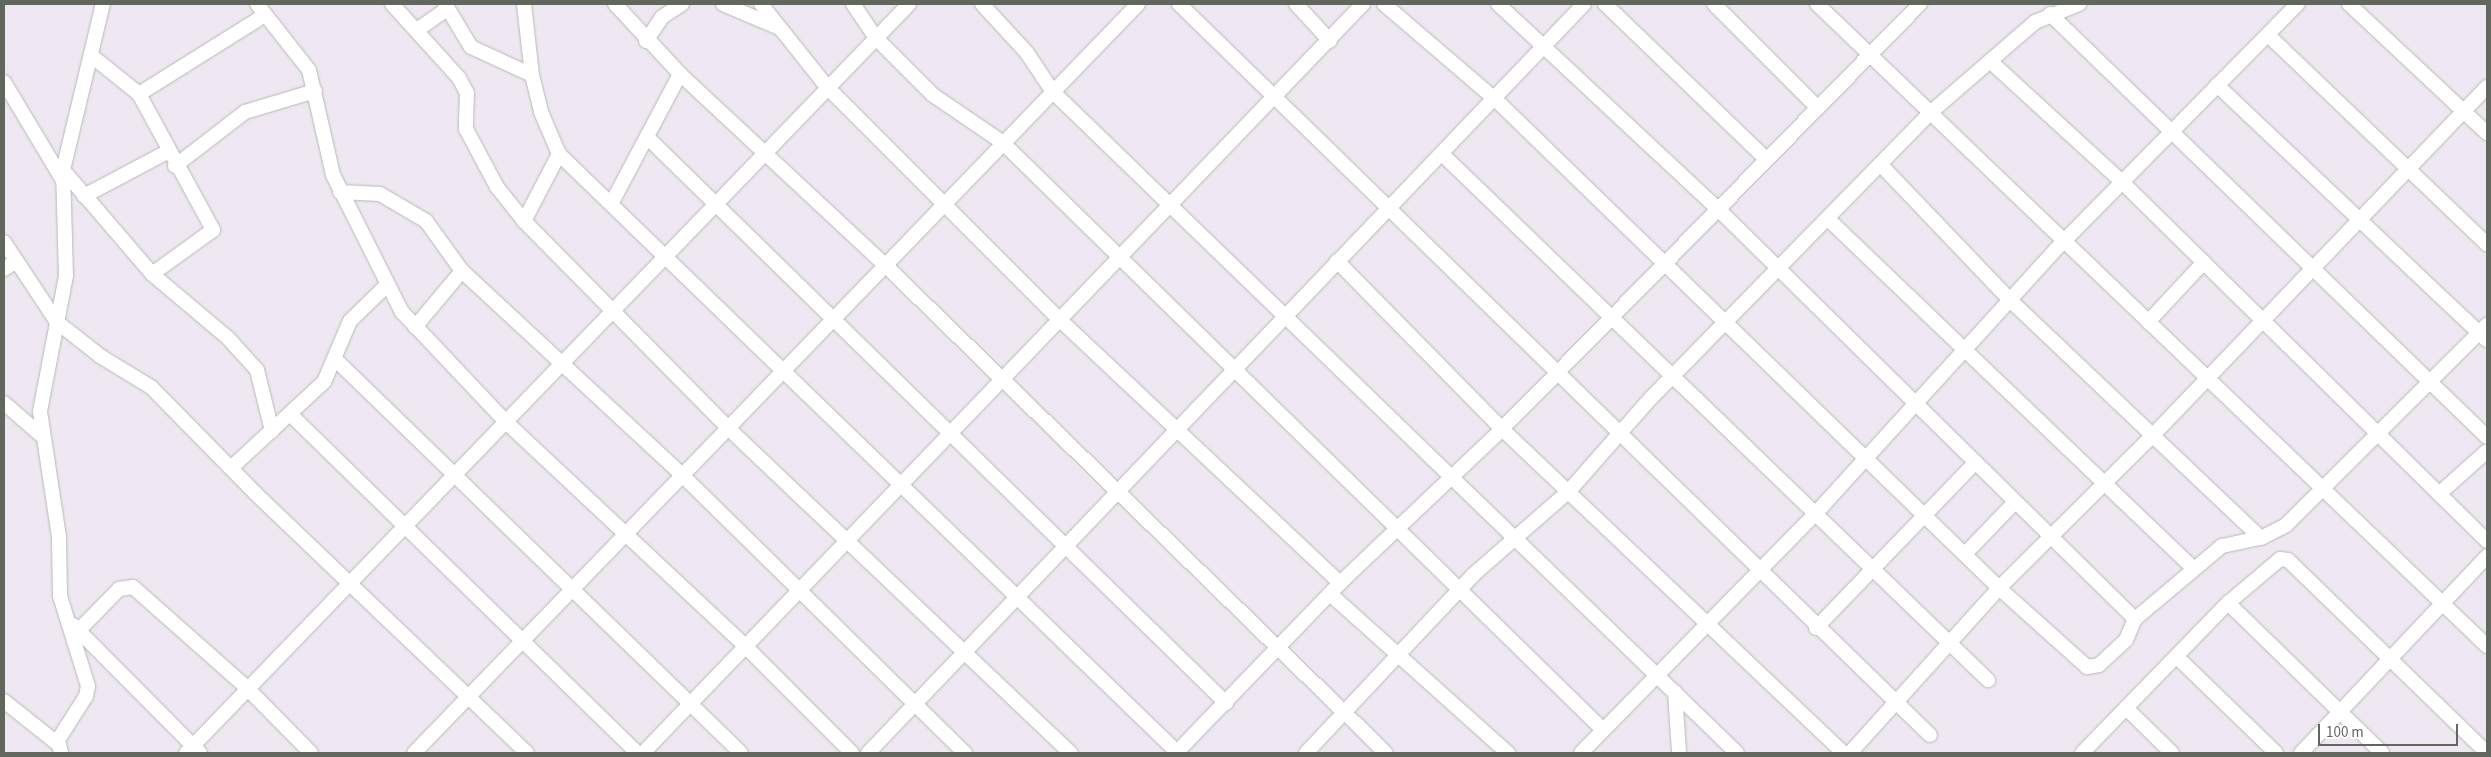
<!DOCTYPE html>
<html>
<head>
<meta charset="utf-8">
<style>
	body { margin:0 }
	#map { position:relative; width:2491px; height:757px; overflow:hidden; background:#efe7f1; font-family:"Source Sans 3",sans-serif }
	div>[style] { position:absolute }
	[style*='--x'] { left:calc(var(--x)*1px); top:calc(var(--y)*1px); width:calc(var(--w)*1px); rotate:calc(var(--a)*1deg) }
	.roads { filter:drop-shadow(0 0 1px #b6bbb4) drop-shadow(0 0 1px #b6bbb4) }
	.minor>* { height:14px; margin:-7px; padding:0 7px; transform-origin:7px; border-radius:7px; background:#fff }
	span { translate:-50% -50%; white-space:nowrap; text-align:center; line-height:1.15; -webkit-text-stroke:4px #fff; paint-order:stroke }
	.frame { position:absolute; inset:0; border:5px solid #61675e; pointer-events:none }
	.scale { position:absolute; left:2318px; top:724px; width:140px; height:22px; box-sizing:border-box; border:2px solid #61675e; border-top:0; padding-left:6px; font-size:15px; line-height:18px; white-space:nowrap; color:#61675e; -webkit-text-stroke:4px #fff; paint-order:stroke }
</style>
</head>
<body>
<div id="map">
	<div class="roads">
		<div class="minor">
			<i style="--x:257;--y:4;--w:84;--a:51.8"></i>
			<i style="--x:309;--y:70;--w:108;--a:77.1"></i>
			<i style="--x:333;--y:175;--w:153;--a:63.3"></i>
			<i style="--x:402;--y:312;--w:154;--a:46.6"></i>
			<i style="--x:508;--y:424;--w:328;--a:43.1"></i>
			<i style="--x:747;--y:648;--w:148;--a:45"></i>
			<i style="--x:392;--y:4;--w:100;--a:47.8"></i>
			<i style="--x:459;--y:78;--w:17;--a:62"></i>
			<i style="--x:467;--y:93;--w:36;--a:92"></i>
			<i style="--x:466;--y:129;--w:66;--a:61.9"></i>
			<i style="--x:497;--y:187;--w:43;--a:51.5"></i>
			<i style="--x:524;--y:221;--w:291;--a:45.4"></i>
			<i style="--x:728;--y:428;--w:473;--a:43.5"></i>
			<i style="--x:445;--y:4;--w:50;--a:58.8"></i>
			<i style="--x:471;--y:47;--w:67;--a:24.7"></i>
			<i style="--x:524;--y:4;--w:71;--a:83.6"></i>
			<i style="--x:532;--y:75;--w:38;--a:76"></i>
			<i style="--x:541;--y:112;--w:46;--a:66.8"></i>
			<i style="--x:559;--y:154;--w:861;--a:44.06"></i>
			<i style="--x:615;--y:4;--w:96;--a:47.1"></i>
			<i style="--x:680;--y:74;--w:280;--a:43"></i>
			<i style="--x:885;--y:265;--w:699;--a:44.25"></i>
			<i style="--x:723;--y:4;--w:59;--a:23.1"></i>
			<i style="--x:761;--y:4;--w:106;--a:51.5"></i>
			<i style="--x:827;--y:87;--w:328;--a:45"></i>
			<i style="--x:1059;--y:319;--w:386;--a:43.2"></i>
			<i style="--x:853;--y:4;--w:40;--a:56"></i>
			<i style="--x:875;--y:37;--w:82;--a:45"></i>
			<i style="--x:933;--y:95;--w:83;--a:34.3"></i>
			<i style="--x:1002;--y:142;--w:841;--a:44.37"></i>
			<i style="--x:982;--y:4;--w:67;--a:47.4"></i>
			<i style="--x:1027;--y:53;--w:47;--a:56.3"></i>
			<i style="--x:1053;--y:92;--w:951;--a:44.02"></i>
			<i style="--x:1179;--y:4;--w:1048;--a:44.23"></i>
			<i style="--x:1296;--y:4;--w:50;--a:47.4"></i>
			<i style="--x:1384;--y:4;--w:146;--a:40.6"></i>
			<i style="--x:1495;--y:99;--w:702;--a:44.13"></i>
			<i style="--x:1999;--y:588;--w:118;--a:41.9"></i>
			<i style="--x:2087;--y:667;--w:12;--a:-9"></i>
			<i style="--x:2099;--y:665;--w:37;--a:-43"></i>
			<i style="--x:2126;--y:640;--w:23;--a:-67"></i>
			<i style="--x:2135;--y:619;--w:114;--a:-40"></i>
			<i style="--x:2222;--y:546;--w:40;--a:-12"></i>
			<i style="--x:2261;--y:538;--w:28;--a:-27"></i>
			<i style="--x:2286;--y:525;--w:284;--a:-44.9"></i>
			<i style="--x:1498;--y:4;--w:299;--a:43"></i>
			<i style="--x:1717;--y:208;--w:586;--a:44.52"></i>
			<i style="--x:1605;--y:4;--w:223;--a:43.9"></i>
			<i style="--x:1714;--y:4;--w:147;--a:45"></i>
			<i style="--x:1817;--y:4;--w:928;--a:43.78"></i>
			<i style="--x:2349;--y:4;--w:189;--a:43.1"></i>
			<i style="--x:2050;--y:14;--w:608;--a:44.07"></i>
			<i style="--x:417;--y:30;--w:37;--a:-35"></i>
			<i style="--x:2268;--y:35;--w:303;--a:43.7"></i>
			<i style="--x:646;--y:41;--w:29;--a:-56"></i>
			<i style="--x:662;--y:17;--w:24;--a:-33"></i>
			<i style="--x:93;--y:57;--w:59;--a:38.8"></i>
			<i style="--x:139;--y:94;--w:155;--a:61.4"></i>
			<i style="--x:213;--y:230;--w:75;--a:144.2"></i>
			<i style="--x:1990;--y:61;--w:179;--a:42.5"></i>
			<i style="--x:2122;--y:182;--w:512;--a:44.53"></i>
			<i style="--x:4;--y:82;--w:113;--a:59.1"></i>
			<i style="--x:2217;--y:85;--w:371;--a:43.4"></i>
			<i style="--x:139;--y:94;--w:149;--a:-32.1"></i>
			<i style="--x:647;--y:137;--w:810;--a:44.35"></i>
			<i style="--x:1443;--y:155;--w:757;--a:43.93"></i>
			<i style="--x:1880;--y:164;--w:190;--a:46.3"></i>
			<i style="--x:2011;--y:301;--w:344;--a:43.5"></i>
			<i style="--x:175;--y:166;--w:88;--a:-37.6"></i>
			<i style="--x:245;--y:112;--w:73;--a:-16.7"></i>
			<i style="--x:63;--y:170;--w:137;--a:49.4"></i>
			<i style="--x:152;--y:274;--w:99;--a:40.1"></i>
			<i style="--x:228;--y:338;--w:43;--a:47.8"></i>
			<i style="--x:257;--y:370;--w:63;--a:76.2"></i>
			<i style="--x:340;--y:192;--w:40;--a:2.9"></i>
			<i style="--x:380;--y:194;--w:53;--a:30.4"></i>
			<i style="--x:426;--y:221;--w:62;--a:54.2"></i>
			<i style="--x:462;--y:271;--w:300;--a:42.8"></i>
			<i style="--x:682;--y:475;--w:397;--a:44.5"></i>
			<i style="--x:84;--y:196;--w:94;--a:-27.9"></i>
			<i style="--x:611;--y:204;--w:147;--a:-62"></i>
			<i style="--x:1828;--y:219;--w:505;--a:43.72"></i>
			<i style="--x:524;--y:221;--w:76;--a:-62.4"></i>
			<i style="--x:4;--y:242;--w:96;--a:56.5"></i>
			<i style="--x:57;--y:322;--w:55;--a:38.3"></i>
			<i style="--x:100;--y:356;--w:60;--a:31.3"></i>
			<i style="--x:151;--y:387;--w:148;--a:45.5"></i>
			<i style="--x:255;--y:493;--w:376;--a:43.7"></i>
			<i style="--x:1337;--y:261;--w:235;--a:45.5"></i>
			<i style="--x:1502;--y:429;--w:470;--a:43.5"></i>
			<i style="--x:4;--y:269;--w:15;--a:-32"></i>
			<i style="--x:2148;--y:322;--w:82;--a:-47"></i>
			<i style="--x:415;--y:327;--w:73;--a:-50"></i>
			<i style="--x:336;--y:360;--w:564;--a:44.14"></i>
			<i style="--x:4;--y:403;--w:49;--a:40.9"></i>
			<i style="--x:290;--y:414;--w:485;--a:44.3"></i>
			<i style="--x:231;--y:468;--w:127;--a:-42.8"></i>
			<i style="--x:324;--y:382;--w:66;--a:-66.9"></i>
			<i style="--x:350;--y:321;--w:50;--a:-44.2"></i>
			<i style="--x:2439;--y:494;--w:64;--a:-41.9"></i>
			<i style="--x:1965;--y:554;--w:72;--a:-46.1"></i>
			<i style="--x:1330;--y:594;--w:239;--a:41.8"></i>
			<i style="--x:2228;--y:603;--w:215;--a:44.2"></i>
			<i style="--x:73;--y:625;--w:180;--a:45.2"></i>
			<i style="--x:1816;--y:628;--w:229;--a:-46.1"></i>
			<i style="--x:78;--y:631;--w:59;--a:-45.7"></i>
			<i style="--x:119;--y:589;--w:14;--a:-8"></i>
			<i style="--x:133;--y:587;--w:152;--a:41.5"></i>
			<i style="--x:247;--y:688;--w:91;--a:45.4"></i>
			<i style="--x:2177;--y:657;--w:138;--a:44.1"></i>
			<i style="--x:1675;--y:692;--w:61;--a:86.2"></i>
			<i style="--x:4;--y:701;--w:69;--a:38.5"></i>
			<i style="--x:2126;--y:708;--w:64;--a:44.4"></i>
			<i style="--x:61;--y:753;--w:13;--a:-103"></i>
			<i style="--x:58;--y:740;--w:52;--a:-57.5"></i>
			<i style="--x:86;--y:696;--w:10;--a:-79"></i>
			<i style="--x:88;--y:686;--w:94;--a:-107.3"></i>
			<i style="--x:60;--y:596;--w:59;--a:-91"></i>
			<i style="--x:59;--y:537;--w:127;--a:-98.6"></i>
			<i style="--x:40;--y:411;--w:137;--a:-79.1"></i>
			<i style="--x:66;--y:276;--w:106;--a:-91.6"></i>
			<i style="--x:63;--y:170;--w:171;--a:-76.5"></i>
			<i style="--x:186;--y:753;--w:1041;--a:-46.01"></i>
			<i style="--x:414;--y:753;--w:1042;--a:-45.97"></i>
			<i style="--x:643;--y:753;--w:1039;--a:-46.13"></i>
			<i style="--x:868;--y:753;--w:1036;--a:-46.29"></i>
			<i style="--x:1176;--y:753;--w:236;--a:-46"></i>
			<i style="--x:1340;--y:583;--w:224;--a:-43.5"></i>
			<i style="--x:1502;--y:429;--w:596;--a:-45.48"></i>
			<i style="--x:1306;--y:753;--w:244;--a:-46.8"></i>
			<i style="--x:1473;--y:575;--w:128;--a:-41.2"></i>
			<i style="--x:1569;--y:491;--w:125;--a:-48.6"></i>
			<i style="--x:1652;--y:397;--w:397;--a:-45.6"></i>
			<i style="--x:1930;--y:113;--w:139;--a:-40.9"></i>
			<i style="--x:2035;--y:22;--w:48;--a:-22.2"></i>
			<i style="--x:1581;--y:753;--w:336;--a:-45.6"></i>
			<i style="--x:1816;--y:513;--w:367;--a:-47.7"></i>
			<i style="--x:2063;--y:242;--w:334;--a:-45.4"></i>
			<i style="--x:1850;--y:753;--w:222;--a:-47.9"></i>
			<i style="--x:1999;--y:588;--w:218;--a:-44.8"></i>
			<i style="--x:2154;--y:434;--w:481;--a:-46.2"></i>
			<i style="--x:2082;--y:753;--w:209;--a:-45.8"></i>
			<i style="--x:2228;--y:603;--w:68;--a:-40.2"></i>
			<i style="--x:2280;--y:559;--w:8;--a:7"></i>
			<i style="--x:2288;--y:560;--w:277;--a:44.1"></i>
			<i style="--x:2301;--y:753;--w:271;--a:-46.6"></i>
		</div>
	</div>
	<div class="frame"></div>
	<div class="scale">100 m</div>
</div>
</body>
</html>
